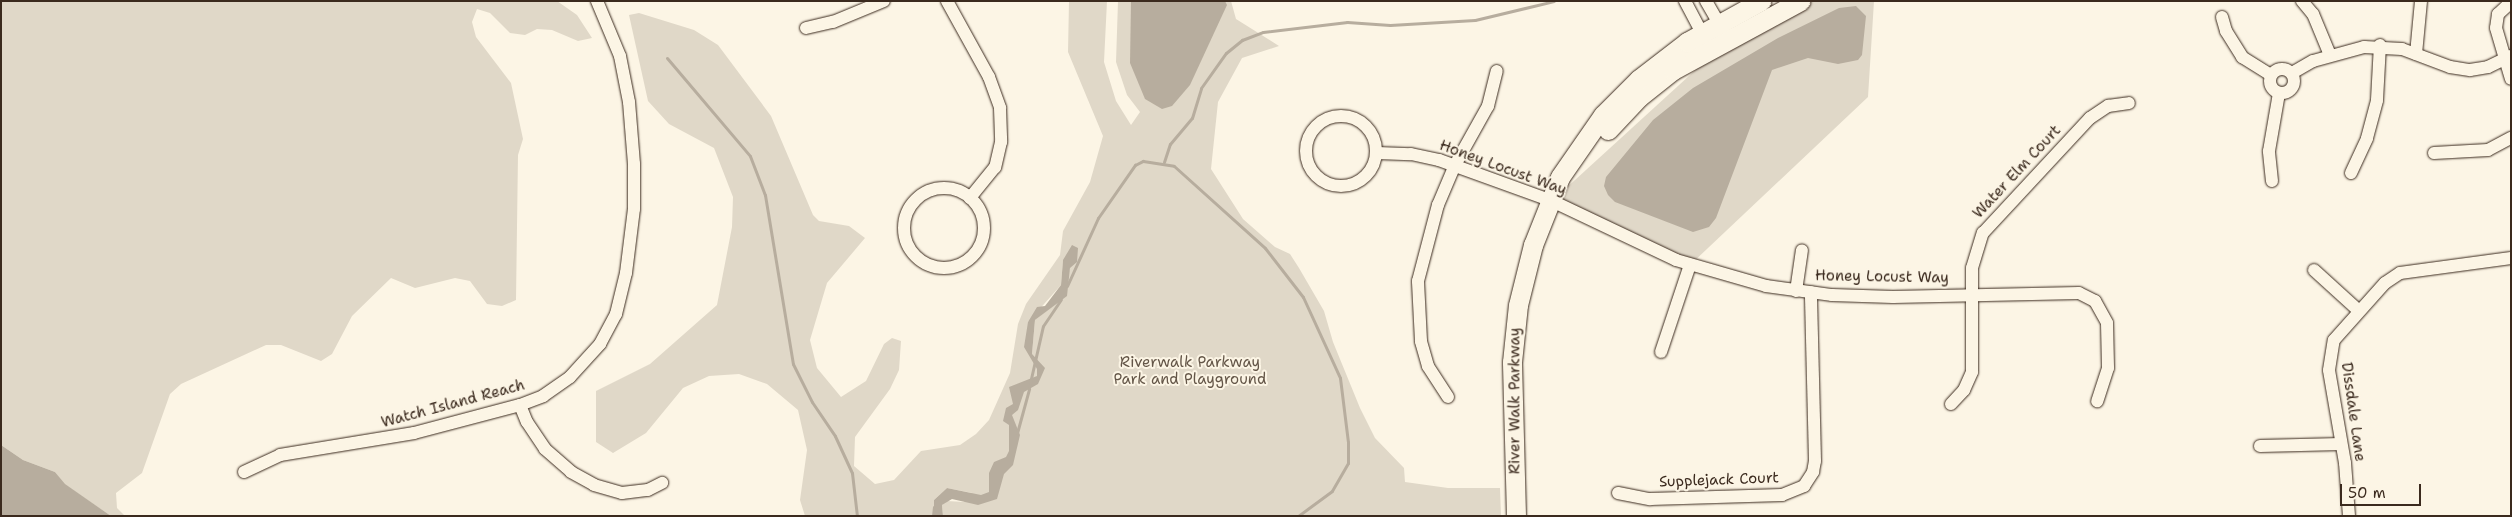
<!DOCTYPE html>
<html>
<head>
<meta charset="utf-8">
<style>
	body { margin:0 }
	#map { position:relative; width:2512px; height:517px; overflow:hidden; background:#fcf5e5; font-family:"Shantell Sans",sans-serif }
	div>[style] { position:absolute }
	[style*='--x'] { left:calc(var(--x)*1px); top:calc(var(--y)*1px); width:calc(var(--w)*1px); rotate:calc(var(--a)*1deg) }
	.green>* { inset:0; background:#e0d8c8 }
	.water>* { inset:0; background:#b7ad9e }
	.stream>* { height:3px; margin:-1.5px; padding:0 1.5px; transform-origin:1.5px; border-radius:1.5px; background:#b7ad9e }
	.roads { filter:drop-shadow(0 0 1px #3b2a1e) drop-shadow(0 0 1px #3b2a1e) }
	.street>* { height:12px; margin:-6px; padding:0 6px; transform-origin:6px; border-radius:6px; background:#fcf5e5 }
	.street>.ring { margin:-6px; padding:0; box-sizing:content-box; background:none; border:12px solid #fcf5e5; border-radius:50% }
	.secondary>* { height:19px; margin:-9.5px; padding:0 9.5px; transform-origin:9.5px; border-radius:9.5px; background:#fcf5e5 }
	span { translate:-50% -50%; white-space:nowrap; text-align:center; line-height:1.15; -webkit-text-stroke:4px #fcf5e5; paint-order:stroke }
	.street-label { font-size:15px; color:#3b2a1e }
	.park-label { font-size:15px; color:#645648 }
	.frame { position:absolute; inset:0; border:2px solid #3b2a1e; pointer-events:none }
	.scale { position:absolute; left:2340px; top:484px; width:81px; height:22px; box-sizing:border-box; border:2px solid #3b2a1e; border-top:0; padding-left:6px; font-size:15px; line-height:18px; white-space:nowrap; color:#3b2a1e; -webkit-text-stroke:4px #fcf5e5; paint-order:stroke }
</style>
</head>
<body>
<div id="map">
	<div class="green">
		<i style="clip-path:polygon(1px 1px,557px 1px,577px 15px,592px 38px,578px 41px,552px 30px,537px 29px,525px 35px,510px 33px,490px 13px,477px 9px,472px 22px,476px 37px,511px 83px,523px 139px,518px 155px,516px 300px,502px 306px,487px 304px,470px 281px,455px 278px,415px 288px,391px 278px,352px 316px,332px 354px,321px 361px,281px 345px,266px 345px,181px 384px,170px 394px,142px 473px,116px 493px,117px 508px,125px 516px,111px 516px,64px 484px,55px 472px,23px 460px,1px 445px)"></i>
		<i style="clip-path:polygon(evenodd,1069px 1px,1107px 1px,1104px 62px,1116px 101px,1131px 125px,1140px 112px,1127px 95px,1116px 62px,1118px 1px,1231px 1px,1236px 19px,1279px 46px,1242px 58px,1218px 102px,1211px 169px,1243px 219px,1275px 247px,1290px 254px,1299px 268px,1324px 311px,1333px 342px,1360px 408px,1375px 438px,1404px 468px,1405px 482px,1448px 488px,1500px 488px,1501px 516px,943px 516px,942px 505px,947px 501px,964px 502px,972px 493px,947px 488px,934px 500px,934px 516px,805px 516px,800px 500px,807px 450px,798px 410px,767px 384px,739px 374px,709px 376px,683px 388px,646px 433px,613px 453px,596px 442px,596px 391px,650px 364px,717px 305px,732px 227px,733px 197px,714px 148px,669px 124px,648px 101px,629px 15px,639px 13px,694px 30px,718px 45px,771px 116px,813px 215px,819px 221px,849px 226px,865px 238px,827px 283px,810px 340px,817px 368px,841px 397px,866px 381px,884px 344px,892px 338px,901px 341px,899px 370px,890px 389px,855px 437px,854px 466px,875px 484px,894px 480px,921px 451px,960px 445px,976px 434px,989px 420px,1010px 373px,1018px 324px,1026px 304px,1060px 255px,1063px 231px,1090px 182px,1103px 136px,1068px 52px,1069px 1px,1063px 260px,1070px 268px,1060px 300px,1035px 320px,1032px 354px,1028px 322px,1061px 285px,1063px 260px)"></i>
		<i style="clip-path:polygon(1806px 1px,1874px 1px,1868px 97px,1690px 265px,1552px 201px,1713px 54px)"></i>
	</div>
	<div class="water">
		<i style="clip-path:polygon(1131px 1px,1225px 1px,1227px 5px,1190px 85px,1172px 106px,1162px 109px,1145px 99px,1130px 63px)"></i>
		<i style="clip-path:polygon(1856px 6px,1866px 16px,1862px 55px,1858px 60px,1838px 64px,1808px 58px,1772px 70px,1716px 218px,1709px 227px,1693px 232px,1615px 202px,1608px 195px,1604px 186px,1606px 177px,1653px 120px,1693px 88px,1778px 38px,1839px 8px)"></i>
		<i style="clip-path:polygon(1072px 245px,1078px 248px,1077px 262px,1070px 268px,1067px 296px,1035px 320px,1032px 354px,1045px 368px,1038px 384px,1024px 392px,1018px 410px,1012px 415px,1020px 435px,1013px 465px,1004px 474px,997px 499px,978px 505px,952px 499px,942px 505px,943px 516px,934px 516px,934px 500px,947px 488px,981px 495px,989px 492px,989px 473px,994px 462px,1006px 457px,1009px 451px,1009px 425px,1003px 421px,1006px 408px,1013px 404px,1009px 387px,1037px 376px,1037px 369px,1024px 347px,1028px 322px,1037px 307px,1045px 306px,1061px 285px,1063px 260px)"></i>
		<i style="clip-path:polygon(1px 445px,23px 460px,55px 472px,65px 484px,111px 516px,1px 516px)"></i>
	</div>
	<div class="stream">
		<i style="--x:667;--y:58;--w:128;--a:49.7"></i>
		<i style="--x:750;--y:156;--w:42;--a:69"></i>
		<i style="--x:765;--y:195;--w:171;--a:80.6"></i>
		<i style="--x:793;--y:364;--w:42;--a:63.4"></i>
		<i style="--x:812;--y:402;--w:41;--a:55.9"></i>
		<i style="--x:835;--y:436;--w:41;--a:65.3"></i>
		<i style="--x:852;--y:473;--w:43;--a:83.4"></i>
		<i style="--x:1164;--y:162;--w:19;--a:-72"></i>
		<i style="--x:1170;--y:144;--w:34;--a:-50"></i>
		<i style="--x:1192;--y:118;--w:31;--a:-73"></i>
		<i style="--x:1201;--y:88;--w:43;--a:-54.5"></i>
		<i style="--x:1226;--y:53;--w:21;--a:-39"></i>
		<i style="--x:1242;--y:40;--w:22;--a:-21"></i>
		<i style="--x:1263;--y:32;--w:85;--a:-6.8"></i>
		<i style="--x:1347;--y:22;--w:43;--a:4"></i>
		<i style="--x:1390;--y:25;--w:85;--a:-3.4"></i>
		<i style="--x:1475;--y:20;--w:81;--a:-13.5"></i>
		<i style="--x:1067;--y:286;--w:75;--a:-65.5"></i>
		<i style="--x:1098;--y:218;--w:65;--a:-55.1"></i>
		<i style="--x:1135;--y:165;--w:9;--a:-27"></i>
		<i style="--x:1143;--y:161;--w:31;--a:9"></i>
		<i style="--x:1174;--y:166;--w:122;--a:42"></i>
		<i style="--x:1265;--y:248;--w:62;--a:52.2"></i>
		<i style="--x:1303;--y:297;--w:89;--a:65.4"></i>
		<i style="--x:1340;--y:378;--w:64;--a:82.9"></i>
		<i style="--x:1348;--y:442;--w:21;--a:90"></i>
		<i style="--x:1348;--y:463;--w:32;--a:120"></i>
		<i style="--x:1332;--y:491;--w:42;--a:143.7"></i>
		<i style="--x:1030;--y:383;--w:58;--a:-77.2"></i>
		<i style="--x:1043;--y:326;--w:32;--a:-56"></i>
		<i style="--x:1017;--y:433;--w:46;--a:-74.7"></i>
		<i style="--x:933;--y:516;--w:9;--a:-84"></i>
	</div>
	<div class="roads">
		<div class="street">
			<i style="--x:947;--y:1;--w:87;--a:61.1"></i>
			<i style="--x:989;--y:77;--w:33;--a:70"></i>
			<i style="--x:1000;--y:108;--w:34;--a:88"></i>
			<i style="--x:1001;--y:142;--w:26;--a:103"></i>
			<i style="--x:995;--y:167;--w:40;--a:129"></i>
			<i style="--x:1685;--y:1;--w:43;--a:62.2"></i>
			<i style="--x:1706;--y:1;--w:34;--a:60"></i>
			<i style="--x:2302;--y:1;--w:17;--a:50"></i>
			<i style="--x:2313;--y:14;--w:44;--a:67.5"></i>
			<i style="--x:2511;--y:2;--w:18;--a:137"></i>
			<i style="--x:2498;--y:14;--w:14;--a:98"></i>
			<i style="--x:2496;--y:28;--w:53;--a:73.6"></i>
			<i style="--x:2222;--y:17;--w:15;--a:74"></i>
			<i style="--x:2226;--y:31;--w:31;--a:58"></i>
			<i style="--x:2242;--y:57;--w:34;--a:32"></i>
			<i style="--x:806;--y:28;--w:28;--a:-13"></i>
			<i style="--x:833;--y:22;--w:55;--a:-22.4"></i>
			<i style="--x:2416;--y:54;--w:53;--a:-84.6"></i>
			<i class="ring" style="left:2270px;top:69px;width:12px;height:12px"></i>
			<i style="--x:2292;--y:73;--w:24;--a:-30"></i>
			<i style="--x:2313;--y:61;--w:53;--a:-15.4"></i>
			<i style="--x:2364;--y:47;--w:38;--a:3"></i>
			<i style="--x:2402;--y:49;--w:51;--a:20.6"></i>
			<i style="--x:2450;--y:67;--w:20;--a:9"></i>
			<i style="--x:2470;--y:70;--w:18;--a:-9"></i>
			<i style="--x:2488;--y:67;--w:25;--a:-26"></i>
			<i class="ring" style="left:1306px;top:116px;width:58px;height:58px"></i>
			<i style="--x:1377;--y:153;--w:34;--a:2"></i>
			<i style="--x:1411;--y:154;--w:29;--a:12"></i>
			<i style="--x:1439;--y:160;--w:120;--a:19.9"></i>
			<i style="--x:1552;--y:201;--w:137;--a:25.4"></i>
			<i style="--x:1676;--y:260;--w:94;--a:16.1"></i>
			<i style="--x:1766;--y:286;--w:67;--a:7.8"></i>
			<i style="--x:1832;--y:295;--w:61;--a:1.9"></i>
			<i style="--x:1893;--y:297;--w:186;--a:-1.2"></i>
			<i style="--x:2079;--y:293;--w:18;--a:27"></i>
			<i style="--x:2095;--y:301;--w:25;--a:61"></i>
			<i style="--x:2107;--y:323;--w:45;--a:88.7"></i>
			<i style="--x:2108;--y:368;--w:35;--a:108"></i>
			<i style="--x:2434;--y:153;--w:54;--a:-3.2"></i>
			<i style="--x:2488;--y:150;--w:26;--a:-28"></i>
			<i style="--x:2351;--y:173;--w:38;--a:-65"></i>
			<i style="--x:2367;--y:138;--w:39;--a:-75"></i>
			<i style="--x:2377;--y:100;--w:55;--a:-86.9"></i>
			<i style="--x:2272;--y:181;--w:30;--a:-96"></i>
			<i style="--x:2269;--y:151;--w:59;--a:-80.2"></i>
			<i class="ring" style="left:904px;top:188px;width:68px;height:68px"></i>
			<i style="--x:2314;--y:270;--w:59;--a:42.3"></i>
			<i style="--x:1796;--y:291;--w:41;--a:-81.7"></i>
			<i style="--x:1661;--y:352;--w:92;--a:-71.6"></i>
			<i style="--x:1448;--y:397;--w:37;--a:-123"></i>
			<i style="--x:1428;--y:366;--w:26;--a:-106"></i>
			<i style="--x:1421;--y:341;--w:60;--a:-92.9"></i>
			<i style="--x:1418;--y:281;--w:79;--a:-75.3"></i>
			<i style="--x:1438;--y:205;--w:43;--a:-67"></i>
			<i style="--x:1455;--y:165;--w:68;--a:-60.8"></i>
			<i style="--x:1488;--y:106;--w:36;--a:-76"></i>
			<i style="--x:1951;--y:404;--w:19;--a:-47"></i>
			<i style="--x:1964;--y:390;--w:20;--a:-66"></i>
			<i style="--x:1972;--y:372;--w:104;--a:-90"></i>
			<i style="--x:1972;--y:268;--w:37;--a:-73"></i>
			<i style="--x:1983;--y:233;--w:157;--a:-47.1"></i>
			<i style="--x:2090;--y:118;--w:22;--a:-34"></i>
			<i style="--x:2108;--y:106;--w:21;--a:-8"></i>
			<i style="--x:520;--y:405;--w:18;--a:68"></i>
			<i style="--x:527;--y:422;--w:32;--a:56"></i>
			<i style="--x:545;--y:449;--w:35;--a:41"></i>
			<i style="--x:571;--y:472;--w:26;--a:29"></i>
			<i style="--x:594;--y:485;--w:29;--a:16"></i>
			<i style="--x:622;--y:493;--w:26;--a:-7"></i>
			<i style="--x:648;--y:490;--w:16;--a:-27"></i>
			<i style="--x:2260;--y:446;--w:81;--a:-1.4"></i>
			<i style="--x:244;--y:472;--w:40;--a:-25"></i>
			<i style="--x:280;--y:455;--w:136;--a:-9.3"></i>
			<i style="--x:414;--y:433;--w:110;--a:-14.8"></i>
			<i style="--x:520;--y:405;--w:25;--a:-21"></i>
			<i style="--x:543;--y:396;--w:33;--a:-35"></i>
			<i style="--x:570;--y:377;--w:45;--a:-47.7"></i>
			<i style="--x:600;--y:344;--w:34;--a:-62"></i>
			<i style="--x:616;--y:314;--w:42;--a:-76.3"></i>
			<i style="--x:626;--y:273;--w:64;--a:-82.9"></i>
			<i style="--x:634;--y:209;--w:45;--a:-90"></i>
			<i style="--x:634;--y:164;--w:62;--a:-94.6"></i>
			<i style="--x:629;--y:102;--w:47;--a:-101.1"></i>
			<i style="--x:620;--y:56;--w:60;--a:-112.7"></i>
			<i style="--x:1618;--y:493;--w:33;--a:11"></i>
			<i style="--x:1650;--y:499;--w:132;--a:-1.7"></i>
			<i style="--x:1782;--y:495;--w:24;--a:-22"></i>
			<i style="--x:1804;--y:486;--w:17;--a:-57"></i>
			<i style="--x:1813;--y:472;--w:11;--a:-80"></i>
			<i style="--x:1815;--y:461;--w:169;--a:-91.4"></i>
			<i style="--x:2349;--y:516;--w:53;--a:-94.3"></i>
			<i style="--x:2345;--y:463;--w:94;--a:-99.8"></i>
			<i style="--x:2329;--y:370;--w:30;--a:-81"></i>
			<i style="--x:2334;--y:340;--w:76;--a:-48.2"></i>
			<i style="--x:2385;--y:283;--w:18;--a:-34"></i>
			<i style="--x:2400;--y:273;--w:112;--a:-7.7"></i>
		</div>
		<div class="secondary">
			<i style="--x:1608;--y:130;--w:45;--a:-46.8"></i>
			<i style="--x:1639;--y:97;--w:43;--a:-38.5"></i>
			<i style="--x:1673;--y:70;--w:145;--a:-28.5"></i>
			<i style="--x:1516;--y:516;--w:154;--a:-91.5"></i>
			<i style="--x:1512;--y:362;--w:57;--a:-84"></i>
			<i style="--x:1518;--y:305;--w:62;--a:-76"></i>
			<i style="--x:1533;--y:245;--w:73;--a:-68.3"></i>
			<i style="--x:1560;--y:177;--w:75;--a:-55.3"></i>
			<i style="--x:1603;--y:115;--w:51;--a:-45"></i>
			<i style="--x:1639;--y:79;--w:61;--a:-37.6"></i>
			<i style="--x:1687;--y:42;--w:85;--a:-29"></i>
		</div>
	</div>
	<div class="street-label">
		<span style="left:1503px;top:168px;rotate:20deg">Honey Locust Way</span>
		<span style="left:2017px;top:172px;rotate:-47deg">Water Elm Court</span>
		<span style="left:1882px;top:277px;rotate:1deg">Honey Locust Way</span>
		<span style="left:1515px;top:401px;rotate:-90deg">River Walk Parkway</span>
		<span style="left:453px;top:404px;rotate:-15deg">Watch Island Reach</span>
		<span style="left:2353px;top:412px;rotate:82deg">Dissdale Lane</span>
		<span style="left:1719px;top:480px;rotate:-2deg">Supplejack Court</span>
	</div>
	<div class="park-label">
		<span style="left:1190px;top:371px">Riverwalk Parkway<br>Park and Playground</span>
	</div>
	<div class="frame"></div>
	<div class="scale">50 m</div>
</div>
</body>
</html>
